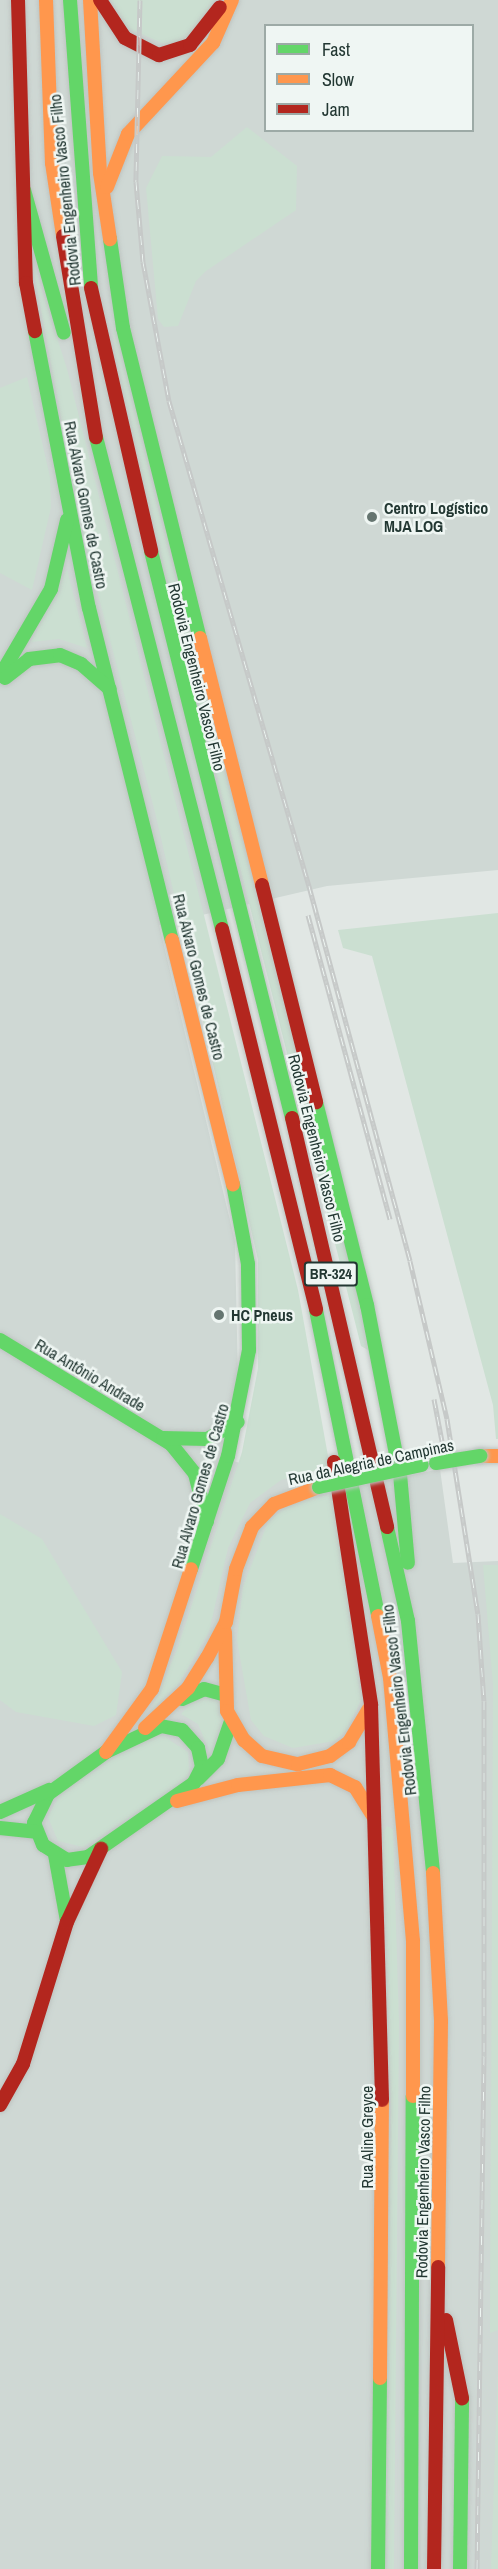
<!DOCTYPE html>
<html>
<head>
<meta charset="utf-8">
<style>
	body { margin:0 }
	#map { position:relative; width:498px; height:2569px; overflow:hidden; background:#e1e7e4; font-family:"Archivo Narrow",sans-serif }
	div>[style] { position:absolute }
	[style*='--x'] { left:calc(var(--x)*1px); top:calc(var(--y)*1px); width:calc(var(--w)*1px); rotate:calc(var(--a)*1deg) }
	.built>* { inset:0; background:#cfd8d4 }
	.green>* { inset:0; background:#cbdfd1 }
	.roads { filter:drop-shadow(0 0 2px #bec4c1) drop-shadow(0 0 2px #bec4c1) }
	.fast>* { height:14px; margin:-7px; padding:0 7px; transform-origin:7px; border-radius:7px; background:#63d668 }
	.slow>* { height:14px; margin:-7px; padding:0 7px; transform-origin:7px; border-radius:7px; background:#ff974d }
	.jam>* { height:14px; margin:-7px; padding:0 7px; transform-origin:7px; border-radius:7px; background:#b3261e }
	.rail>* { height:5px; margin-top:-2.5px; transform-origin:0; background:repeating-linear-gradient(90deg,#eff6f3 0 9px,#c6c9c8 0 18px); box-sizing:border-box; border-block:2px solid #c6c9c8 }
	.bridges { filter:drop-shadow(0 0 2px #bec4c1) drop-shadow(0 0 2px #bec4c1) }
	.fast-bridge>* { height:14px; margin:-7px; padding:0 7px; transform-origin:7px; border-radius:7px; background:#63d668 }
	.dots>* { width:16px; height:16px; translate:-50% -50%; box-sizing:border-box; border:3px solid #eff6f3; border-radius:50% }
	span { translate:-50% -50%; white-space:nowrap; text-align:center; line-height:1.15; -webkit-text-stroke:5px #eff6f3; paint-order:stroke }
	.shield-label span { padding:2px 4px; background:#eff6f3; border:2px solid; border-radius:4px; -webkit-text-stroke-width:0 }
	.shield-label { font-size:15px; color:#223732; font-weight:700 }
	.street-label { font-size:16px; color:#223732 }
	.poi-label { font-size:16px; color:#223732; font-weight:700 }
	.left { translate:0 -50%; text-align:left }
	.legend { position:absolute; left:264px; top:24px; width:210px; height:108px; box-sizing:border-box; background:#eff6f3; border:2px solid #9daaa6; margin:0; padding:8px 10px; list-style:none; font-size:18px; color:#223732 }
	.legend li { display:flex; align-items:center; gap:12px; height:30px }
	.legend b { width:30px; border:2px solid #9daaa6 }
</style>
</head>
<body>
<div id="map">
	<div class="built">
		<i style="clip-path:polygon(evenodd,0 0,498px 0,498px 870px,327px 886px,159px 925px,235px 1241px,238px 1382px,221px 1458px,291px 1476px,296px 1499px,440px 1469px,453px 1563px,498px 1561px,498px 2569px,0 2569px,0 0,266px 26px,472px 26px,472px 130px,266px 130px,266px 26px)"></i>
	</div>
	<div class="green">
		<i style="clip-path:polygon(111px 0,214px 0,208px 15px,186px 38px,167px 45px,127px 28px)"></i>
		<i style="clip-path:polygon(247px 127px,297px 166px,296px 210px,206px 271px,196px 281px,178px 326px,164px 327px,158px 319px,146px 188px,162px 156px,211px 157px)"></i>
		<i style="clip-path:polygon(31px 256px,67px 369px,298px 1290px,330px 1467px,281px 1480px,250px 1503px,228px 1548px,209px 1632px,178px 1685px,151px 1711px,178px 1647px,242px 1452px,258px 1368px,258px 1260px,155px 812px,83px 537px)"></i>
		<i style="clip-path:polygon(109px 286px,151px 481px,358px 1293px,396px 1482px,368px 1350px,361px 1346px,143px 484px,115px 356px)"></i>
		<i style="clip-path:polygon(27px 377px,50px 477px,51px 507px,32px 590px,0 573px,0 388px)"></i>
		<i style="clip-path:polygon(67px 569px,87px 648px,59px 639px,31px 642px)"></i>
		<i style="clip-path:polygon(498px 913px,498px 1439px,496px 1439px,493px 1405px,372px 956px,343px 948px,338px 930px)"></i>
		<i style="clip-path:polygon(334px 1494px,361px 1700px,347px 1730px,334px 1741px,293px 1748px,264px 1736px,251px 1720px,237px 1640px,243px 1587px,268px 1522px,291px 1503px)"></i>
		<i style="clip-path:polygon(0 1514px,42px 1539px,122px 1672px,116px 1715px,94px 1726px,16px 1712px,0 1700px)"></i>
		<i style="clip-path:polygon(483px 1565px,498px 1565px,498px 2330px,490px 2333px,493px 1685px)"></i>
		<i style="clip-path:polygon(198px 1696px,220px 1699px,224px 1721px,212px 1758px,198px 1724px,181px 1714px)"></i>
		<i style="clip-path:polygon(160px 1734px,188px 1752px,189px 1772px,183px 1783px,83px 1847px,58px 1841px,48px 1817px,61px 1793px,144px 1738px)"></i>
		<i style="clip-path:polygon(387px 1826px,393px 1829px,399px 2022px,394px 2569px,384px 2569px,391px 2103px,382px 1832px)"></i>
		<i style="clip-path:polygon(498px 2363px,498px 2569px,491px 2569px)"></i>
	</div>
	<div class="roads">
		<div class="fast">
			<i style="--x:70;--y:0;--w:289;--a:85.8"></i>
			<i style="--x:24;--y:190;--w:148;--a:74.4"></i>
			<i style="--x:110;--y:239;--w:90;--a:81.7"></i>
			<i style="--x:123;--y:328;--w:319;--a:76.1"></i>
			<i style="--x:35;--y:331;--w:282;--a:79"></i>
			<i style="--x:89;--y:608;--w:342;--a:76"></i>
			<i style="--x:96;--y:437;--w:508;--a:75.64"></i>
			<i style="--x:151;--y:551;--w:584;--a:76.04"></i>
			<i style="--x:0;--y:676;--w:101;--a:-59.6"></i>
			<i style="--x:51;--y:589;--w:71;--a:-76.9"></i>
			<i style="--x:5;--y:678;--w:31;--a:-38"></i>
			<i style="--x:29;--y:659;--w:31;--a:-7"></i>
			<i style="--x:60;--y:655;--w:23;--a:23"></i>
			<i style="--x:81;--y:664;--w:38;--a:41"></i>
			<i style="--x:316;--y:1102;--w:209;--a:75.9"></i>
			<i style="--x:367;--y:1305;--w:172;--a:79"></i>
			<i style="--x:316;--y:1310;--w:312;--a:78.5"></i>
			<i style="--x:0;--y:1340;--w:200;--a:31.3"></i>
			<i style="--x:171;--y:1444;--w:38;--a:51"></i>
			<i style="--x:195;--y:1474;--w:49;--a:75.7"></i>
			<i style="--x:163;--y:1438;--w:44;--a:1.3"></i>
			<i style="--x:207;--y:1439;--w:35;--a:-29"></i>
			<i style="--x:400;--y:1474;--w:89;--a:84.9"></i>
			<i style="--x:387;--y:1527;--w:96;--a:77.4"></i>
			<i style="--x:408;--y:1621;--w:253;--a:84.3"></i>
			<i style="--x:191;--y:1569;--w:119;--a:-71.9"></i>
			<i style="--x:228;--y:1456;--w:108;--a:-78.8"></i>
			<i style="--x:249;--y:1350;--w:86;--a:-90.7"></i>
			<i style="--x:248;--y:1264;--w:81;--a:-100.6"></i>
			<i style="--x:182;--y:1699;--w:24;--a:-24"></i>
			<i style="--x:204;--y:1689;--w:20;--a:15"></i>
			<i style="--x:161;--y:1726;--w:21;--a:11"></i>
			<i style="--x:182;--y:1730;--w:24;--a:48"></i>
			<i style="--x:198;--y:1748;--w:19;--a:78"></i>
			<i style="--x:202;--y:1767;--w:18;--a:117"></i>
			<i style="--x:194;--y:1783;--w:129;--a:145.1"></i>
			<i style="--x:88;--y:1857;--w:21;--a:172"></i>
			<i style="--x:67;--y:1860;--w:28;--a:-148"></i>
			<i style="--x:43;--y:1845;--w:24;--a:-112"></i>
			<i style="--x:34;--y:1823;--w:32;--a:-64"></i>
			<i style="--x:48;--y:1794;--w:72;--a:-35.9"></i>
			<i style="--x:106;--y:1752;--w:61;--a:-25.3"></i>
			<i style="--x:198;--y:1779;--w:28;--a:-45"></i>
			<i style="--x:218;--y:1759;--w:40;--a:-71.1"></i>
			<i style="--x:0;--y:1812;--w:54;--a:-24.2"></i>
			<i style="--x:0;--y:1828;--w:36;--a:6"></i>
			<i style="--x:55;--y:1855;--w:67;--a:79.7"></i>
			<i style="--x:378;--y:2569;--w:191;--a:-89.4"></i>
			<i style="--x:411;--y:2569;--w:473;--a:-89.8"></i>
			<i style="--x:460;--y:2569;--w:171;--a:-89.3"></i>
		</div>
		<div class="slow">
			<i style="--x:46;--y:0;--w:163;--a:87.9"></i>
			<i style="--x:52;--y:163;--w:74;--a:81.4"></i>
			<i style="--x:90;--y:0;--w:173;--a:86.7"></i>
			<i style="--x:100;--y:173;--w:67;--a:81.4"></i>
			<i style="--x:107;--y:187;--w:57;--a:-68.4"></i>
			<i style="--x:128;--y:134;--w:125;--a:-47"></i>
			<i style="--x:213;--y:43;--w:47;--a:-66.2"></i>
			<i style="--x:200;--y:638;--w:255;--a:75.9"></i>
			<i style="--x:172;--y:940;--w:252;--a:76"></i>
			<i style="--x:480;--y:1456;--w:18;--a:0"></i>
			<i style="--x:378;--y:1616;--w:63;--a:79"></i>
			<i style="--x:390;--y:1678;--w:264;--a:85"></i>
			<i style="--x:413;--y:1941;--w:155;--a:90"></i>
			<i style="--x:225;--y:1632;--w:79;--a:88.5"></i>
			<i style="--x:227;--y:1711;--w:34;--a:60"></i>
			<i style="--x:244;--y:1740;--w:24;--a:42"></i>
			<i style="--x:262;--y:1756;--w:37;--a:13"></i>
			<i style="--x:298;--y:1764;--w:33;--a:-14"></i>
			<i style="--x:330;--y:1756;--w:24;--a:-36"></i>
			<i style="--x:349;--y:1742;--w:39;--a:-59"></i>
			<i style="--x:145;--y:1728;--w:59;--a:-42.9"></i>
			<i style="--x:188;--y:1688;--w:36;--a:-58"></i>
			<i style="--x:207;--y:1658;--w:41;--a:-62.2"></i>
			<i style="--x:226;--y:1622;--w:54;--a:-79.3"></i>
			<i style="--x:236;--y:1569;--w:45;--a:-69.1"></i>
			<i style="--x:252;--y:1527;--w:32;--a:-46"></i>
			<i style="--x:274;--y:1504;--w:48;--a:-20.7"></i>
			<i style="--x:106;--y:1752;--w:78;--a:-53.9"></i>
			<i style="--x:152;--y:1689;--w:126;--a:-72"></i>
			<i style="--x:177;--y:1801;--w:63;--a:-14.7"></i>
			<i style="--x:238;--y:1785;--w:93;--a:-6.2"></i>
			<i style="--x:330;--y:1775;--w:28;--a:26"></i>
			<i style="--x:355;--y:1787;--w:36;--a:58"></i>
			<i style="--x:433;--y:1873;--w:148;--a:86.9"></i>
			<i style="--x:441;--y:2021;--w:246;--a:90.7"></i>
			<i style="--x:380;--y:2378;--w:278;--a:-89.6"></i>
		</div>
		<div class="jam">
			<i style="--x:18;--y:0;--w:283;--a:88.4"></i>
			<i style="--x:26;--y:283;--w:49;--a:79.4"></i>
			<i style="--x:100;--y:0;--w:45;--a:56.7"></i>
			<i style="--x:125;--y:38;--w:38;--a:27"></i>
			<i style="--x:159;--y:55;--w:33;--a:-18"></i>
			<i style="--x:190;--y:45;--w:48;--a:-51.7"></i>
			<i style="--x:63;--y:236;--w:204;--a:80.7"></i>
			<i style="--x:91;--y:288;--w:270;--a:77.1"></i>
			<i style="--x:262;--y:885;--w:224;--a:76"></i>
			<i style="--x:222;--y:929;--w:392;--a:76.1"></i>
			<i style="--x:292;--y:1118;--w:420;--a:76.9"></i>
			<i style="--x:334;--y:1462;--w:246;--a:81.3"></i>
			<i style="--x:371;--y:1705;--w:395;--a:88.4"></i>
			<i style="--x:0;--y:2105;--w:47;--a:-60.7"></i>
			<i style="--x:23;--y:2064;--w:149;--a:-72.8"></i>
			<i style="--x:67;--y:1922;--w:81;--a:-65"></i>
			<i style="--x:446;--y:2320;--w:80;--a:78.4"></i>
			<i style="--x:434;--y:2569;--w:302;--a:-89.2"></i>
		</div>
	</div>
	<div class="rail">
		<i style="--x:140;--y:0;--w:182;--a:91.3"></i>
		<i style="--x:136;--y:182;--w:80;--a:85"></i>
		<i style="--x:143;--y:262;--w:141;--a:79.4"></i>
		<i style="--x:169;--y:401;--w:505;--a:73.9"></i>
		<i style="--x:309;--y:886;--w:388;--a:74.9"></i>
		<i style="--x:410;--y:1261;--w:162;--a:76.8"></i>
		<i style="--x:447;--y:1419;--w:197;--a:81"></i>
		<i style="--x:478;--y:1614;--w:87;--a:86.1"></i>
		<i style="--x:484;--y:1701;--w:355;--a:90"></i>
		<i style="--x:484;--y:2056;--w:513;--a:90.78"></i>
		<i style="--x:308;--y:915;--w:315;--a:74.9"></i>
		<i style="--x:434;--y:1399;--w:43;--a:79.2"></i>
	</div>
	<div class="bridges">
		<div class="fast-bridge">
			<i style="--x:436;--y:1463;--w:45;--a:-9"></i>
			<i style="--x:319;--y:1487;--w:105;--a:-12.1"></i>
		</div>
	</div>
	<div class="dots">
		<i style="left:372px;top:517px;background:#657570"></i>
		<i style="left:219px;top:1315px;background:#657570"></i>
	</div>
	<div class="shield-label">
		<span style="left:331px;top:1274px">BR-324</span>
	</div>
	<div class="street-label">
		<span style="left:65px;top:190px;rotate:-96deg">Rodovia Engenheiro Vasco Filho</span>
		<span style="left:86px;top:505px;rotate:79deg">Rua Alvaro Gomes de Castro</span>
		<span style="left:197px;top:677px;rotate:76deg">Rodovia Engenheiro Vasco Filho</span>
		<span style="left:199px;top:977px;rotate:76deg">Rua Alvaro Gomes de Castro</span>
		<span style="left:317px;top:1148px;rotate:76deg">Rodovia Engenheiro Vasco Filho</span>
		<span style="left:90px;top:1375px;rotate:31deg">Rua Antônio Andrade</span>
		<span style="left:371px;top:1462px;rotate:-12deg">Rua da Alegria de Campinas</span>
		<span style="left:200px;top:1486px;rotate:-74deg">Rua Alvaro Gomes de Castro</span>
		<span style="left:399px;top:1700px;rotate:-97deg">Rodovia Engenheiro Vasco Filho</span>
		<span style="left:367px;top:2137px;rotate:-90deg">Rua Aline Greyce</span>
		<span style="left:423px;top:2182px;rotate:-89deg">Rodovia Engenheiro Vasco Filho</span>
	</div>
	<div class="poi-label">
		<span class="left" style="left:384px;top:517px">Centro Logístico<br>MJA LOG</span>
		<span class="left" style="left:231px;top:1315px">HC Pneus</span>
	</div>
	<ul class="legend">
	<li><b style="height:8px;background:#63d668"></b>Fast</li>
	<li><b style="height:8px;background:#ff974d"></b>Slow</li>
	<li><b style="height:8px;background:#b3261e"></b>Jam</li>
	</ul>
</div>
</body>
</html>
